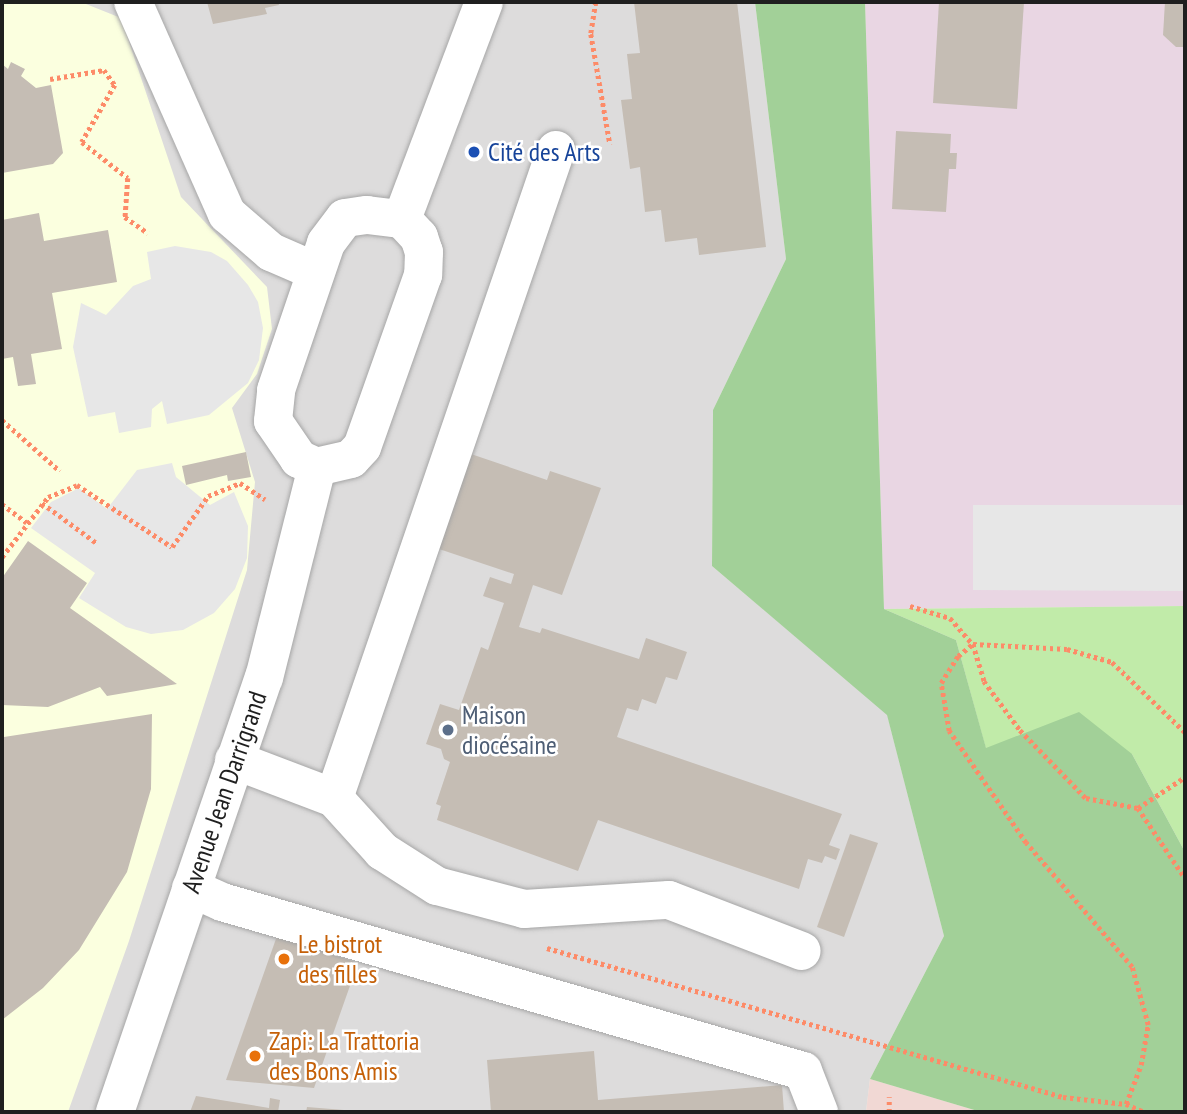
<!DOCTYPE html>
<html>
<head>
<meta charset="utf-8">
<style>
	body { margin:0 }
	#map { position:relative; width:1187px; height:1114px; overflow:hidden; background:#f0eee5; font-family:"PT Sans Narrow",sans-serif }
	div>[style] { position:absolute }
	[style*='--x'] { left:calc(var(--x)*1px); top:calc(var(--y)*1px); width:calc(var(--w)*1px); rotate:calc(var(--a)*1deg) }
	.residential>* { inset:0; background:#dddcdc }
	.commercial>* { inset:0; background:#f1d8d4 }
	.industrial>* { inset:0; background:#e9d6e3 }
	.education>* { inset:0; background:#fbffdf }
	.grass>* { inset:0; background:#c1eba9 }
	.forest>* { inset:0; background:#a2d098 }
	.parking>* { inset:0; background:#e7e7e7 }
	.building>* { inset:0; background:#c5bdb4 }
	.path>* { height:4.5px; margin-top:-2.25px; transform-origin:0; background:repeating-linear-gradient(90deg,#fd8b68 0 3.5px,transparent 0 7px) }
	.roads { filter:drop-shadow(0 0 2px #a6a6a6) drop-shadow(0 0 2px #a6a6a6) }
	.minor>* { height:38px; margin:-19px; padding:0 19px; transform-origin:19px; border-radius:19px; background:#fff }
	.dots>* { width:19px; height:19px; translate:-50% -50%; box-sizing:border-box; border:4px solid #fff; border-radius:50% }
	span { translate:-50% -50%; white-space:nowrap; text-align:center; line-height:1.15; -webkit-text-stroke:5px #fff; paint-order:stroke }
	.transit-label { font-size:26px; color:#164399 }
	.left { translate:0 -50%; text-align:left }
	.service-label { font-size:26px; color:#4e5e75 }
	.street-label { font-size:26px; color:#1f1f1f }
	.food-label { font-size:26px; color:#c56008 }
	.frame { position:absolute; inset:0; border:4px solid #1f1f1f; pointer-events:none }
</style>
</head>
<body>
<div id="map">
	<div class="residential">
		<i style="clip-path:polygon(2px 2px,755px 2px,786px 259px,713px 410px,712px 566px,887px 714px,944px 936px,870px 1079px,866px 1112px,2px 1112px)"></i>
	</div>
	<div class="commercial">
		<i style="clip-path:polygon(870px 1079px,981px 1112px,866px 1112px)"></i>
	</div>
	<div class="industrial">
		<i style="clip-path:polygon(865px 2px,1185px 2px,1185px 606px,884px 609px)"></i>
	</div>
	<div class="education">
		<i style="clip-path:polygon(2px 2px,81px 2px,121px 18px,181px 197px,267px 287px,272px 329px,257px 374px,232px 408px,255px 482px,247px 570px,129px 941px,68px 1112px,2px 1112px)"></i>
	</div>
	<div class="grass">
		<i style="clip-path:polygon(1185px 606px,1185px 852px,1132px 754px,986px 749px,956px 640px,884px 609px)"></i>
	</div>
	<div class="forest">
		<i style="clip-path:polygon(755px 2px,865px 2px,884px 609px,956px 640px,986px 748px,1079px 712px,1132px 754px,1185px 852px,1185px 1112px,981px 1112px,870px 1079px,944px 936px,887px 715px,712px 566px,713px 410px,786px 259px)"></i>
	</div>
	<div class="parking">
		<i style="clip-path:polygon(175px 246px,211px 252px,227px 261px,248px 285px,258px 302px,263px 328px,259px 360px,248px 383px,209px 415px,167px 424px,162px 401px,152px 409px,151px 427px,119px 433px,115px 412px,88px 417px,73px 347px,81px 303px,106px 315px,133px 286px,151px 279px,147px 252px)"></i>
		<i style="clip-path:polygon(172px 463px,176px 477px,210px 505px,234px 492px,248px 526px,247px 558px,235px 589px,214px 613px,183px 630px,151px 634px,126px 627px,79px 598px,95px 573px,31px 528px,51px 502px,79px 488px,107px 509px,137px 470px)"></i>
		<i style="clip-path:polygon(973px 505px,1185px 505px,1185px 591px,973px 590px)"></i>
	</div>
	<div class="building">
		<i style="clip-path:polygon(207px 2px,278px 2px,279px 5px,265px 8px,267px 14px,213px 24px)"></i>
		<i style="clip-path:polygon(634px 2px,737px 2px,766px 247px,699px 255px,697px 238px,665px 242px,661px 210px,645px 212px,640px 167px,630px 169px,621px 100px,632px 99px,627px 54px,640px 53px)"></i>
		<i style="clip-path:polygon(939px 2px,1024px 2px,1017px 109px,933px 103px)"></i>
		<i style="clip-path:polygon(1165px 2px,1185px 2px,1185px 47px,1176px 47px,1163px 35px)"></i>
		<i style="clip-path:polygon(11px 62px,25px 69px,21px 76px,36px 88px,51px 85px,63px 153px,53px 164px,2px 173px,2px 64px,8px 69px)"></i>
		<i style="clip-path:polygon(896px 131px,951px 134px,950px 153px,957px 153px,956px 169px,949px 169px,946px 212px,892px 209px)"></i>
		<i style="clip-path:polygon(39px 213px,44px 241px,108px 230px,117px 282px,52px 293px,62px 349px,31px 354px,36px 384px,18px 386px,13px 357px,2px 359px,2px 220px)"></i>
		<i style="clip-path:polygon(246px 452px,251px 477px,228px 481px,227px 475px,186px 485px,182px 466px)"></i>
		<i style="clip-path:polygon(471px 454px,547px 480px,550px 471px,601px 488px,562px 595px,533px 585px,519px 627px,540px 633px,542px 628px,639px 659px,646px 638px,687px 652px,677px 680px,666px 677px,656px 704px,642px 699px,638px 711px,627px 708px,617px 737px,842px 814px,829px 845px,840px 849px,836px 860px,825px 856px,822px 863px,808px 859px,799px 889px,598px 820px,578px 871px,437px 820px,441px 806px,436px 804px,450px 762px,444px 759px,441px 749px,426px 744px,440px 704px,459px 710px,481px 647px,488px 650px,504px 603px,483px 596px,490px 577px,511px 584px,514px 574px,439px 549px)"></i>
		<i style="clip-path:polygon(28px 541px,87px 583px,70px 608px,177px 684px,107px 696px,100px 687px,48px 707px,2px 705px,2px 578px)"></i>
		<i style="clip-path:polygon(152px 714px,151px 789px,127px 872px,79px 950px,43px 988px,2px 1020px,2px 731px,4px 737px)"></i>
		<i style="clip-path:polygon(850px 834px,878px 843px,844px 937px,817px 927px)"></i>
		<i style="clip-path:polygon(277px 936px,358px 963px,314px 1088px,226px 1080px)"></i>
		<i style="clip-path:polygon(594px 1051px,598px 1100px,782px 1085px,784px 1112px,491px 1112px,487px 1060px)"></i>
		<i style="clip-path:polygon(196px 1096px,269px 1108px,270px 1098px,280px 1100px,278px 1112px,190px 1112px)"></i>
		<i style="clip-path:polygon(307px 1107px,344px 1110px,344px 1112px,306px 1112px)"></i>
	</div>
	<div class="path">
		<i style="--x:596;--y:2;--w:32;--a:99"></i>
		<i style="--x:591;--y:34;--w:112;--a:80.2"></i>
		<i style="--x:50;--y:79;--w:55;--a:-9.5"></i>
		<i style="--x:104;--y:70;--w:19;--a:54"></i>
		<i style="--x:115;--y:85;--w:66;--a:120.1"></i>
		<i style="--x:82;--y:142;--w:58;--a:38"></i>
		<i style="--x:128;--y:178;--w:39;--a:94"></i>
		<i style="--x:125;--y:217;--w:28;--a:35"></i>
		<i style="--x:2;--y:420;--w:77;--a:41.3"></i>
		<i style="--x:42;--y:503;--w:69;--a:36.2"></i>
		<i style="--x:2;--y:504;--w:31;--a:37"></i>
		<i style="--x:2;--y:557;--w:76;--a:-52.5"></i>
		<i style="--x:48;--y:497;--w:31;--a:-22"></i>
		<i style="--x:77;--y:485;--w:113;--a:33.1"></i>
		<i style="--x:172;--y:547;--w:62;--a:-54.8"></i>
		<i style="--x:208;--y:496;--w:35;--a:-22"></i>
		<i style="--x:240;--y:483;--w:30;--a:33"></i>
		<i style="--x:910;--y:606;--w:42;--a:16.7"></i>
		<i style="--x:950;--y:618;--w:35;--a:49"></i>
		<i style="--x:973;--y:644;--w:39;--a:73"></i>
		<i style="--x:984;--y:681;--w:61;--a:53.7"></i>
		<i style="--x:1020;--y:730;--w:95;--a:45.9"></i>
		<i style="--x:1086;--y:798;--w:53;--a:10.9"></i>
		<i style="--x:1138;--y:808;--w:56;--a:-33.4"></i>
		<i style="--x:1138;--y:808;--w:84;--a:56.1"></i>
		<i style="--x:547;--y:948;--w:537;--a:16.11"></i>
		<i style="--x:1063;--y:1097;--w:63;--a:6.3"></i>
		<i style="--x:1126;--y:1104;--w:21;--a:23"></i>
		<i style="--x:1126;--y:1104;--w:42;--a:-69"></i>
		<i style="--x:1141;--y:1065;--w:41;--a:-80.1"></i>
		<i style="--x:1148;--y:1025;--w:60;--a:-105.4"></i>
		<i style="--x:1132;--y:967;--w:163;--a:-130.5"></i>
		<i style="--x:1026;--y:843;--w:136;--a:-124.5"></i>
		<i style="--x:949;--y:731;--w:49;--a:-99.5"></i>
		<i style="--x:941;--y:683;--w:32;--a:-58"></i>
		<i style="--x:958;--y:656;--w:19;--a:-39"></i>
		<i style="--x:973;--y:644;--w:94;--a:3"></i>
		<i style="--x:1067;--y:649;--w:47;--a:16.1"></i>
		<i style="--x:1112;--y:662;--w:101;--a:43.8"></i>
		<i style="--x:889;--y:1112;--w:15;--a:-90"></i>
	</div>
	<div class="roads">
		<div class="minor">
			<i style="--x:133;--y:2;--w:232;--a:66.1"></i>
			<i style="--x:227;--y:214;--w:58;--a:40.8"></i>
			<i style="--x:271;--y:252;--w:48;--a:23.4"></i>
			<i style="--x:367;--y:215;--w:35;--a:7"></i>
			<i style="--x:402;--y:219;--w:25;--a:47"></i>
			<i style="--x:419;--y:237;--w:16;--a:72"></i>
			<i style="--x:424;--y:252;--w:23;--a:92"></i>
			<i style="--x:423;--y:275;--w:182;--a:109.5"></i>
			<i style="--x:362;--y:447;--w:16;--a:133"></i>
			<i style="--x:351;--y:459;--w:35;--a:167"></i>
			<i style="--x:317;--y:467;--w:20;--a:-156"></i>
			<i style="--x:299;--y:459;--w:46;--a:-124.4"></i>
			<i style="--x:273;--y:421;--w:31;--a:-84"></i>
			<i style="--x:276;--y:390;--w:155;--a:-71.2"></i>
			<i style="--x:326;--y:243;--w:31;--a:-53"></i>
			<i style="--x:345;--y:218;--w:22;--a:-8"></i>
			<i style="--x:402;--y:219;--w:232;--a:-69.3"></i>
			<i style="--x:234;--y:760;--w:107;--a:20.8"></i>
			<i style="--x:334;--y:798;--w:685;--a:-71.09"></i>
			<i style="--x:334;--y:798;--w:72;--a:47.8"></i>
			<i style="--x:382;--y:851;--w:65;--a:32.5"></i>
			<i style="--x:437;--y:886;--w:90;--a:14.8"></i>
			<i style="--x:524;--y:909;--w:145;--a:-3.6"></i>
			<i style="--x:669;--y:900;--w:142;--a:21"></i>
			<i style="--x:191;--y:888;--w:34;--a:24"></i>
			<i style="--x:222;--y:902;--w:605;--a:16.22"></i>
			<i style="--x:803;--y:1071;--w:44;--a:68.7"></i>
			<i style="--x:115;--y:1112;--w:459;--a:-71.1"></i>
			<i style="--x:264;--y:678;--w:218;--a:-75.9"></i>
		</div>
	</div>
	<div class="dots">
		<i style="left:474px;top:152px;background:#1a4fb4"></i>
		<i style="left:448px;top:730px;background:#5c6f8a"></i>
		<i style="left:284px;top:959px;background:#e8710a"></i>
		<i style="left:255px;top:1056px;background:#e8710a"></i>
	</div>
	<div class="transit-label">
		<span class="left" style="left:488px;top:152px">Cité des Arts</span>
	</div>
	<div class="service-label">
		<span class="left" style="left:462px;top:730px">Maison<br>diocésaine</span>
	</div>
	<div class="street-label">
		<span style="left:224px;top:792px;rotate:-71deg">Avenue Jean Darrigrand</span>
	</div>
	<div class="food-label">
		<span class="left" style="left:298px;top:959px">Le bistrot<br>des filles</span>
		<span class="left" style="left:269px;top:1056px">Zapi: La Trattoria<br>des Bons Amis</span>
	</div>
	<div class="frame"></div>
</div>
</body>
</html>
